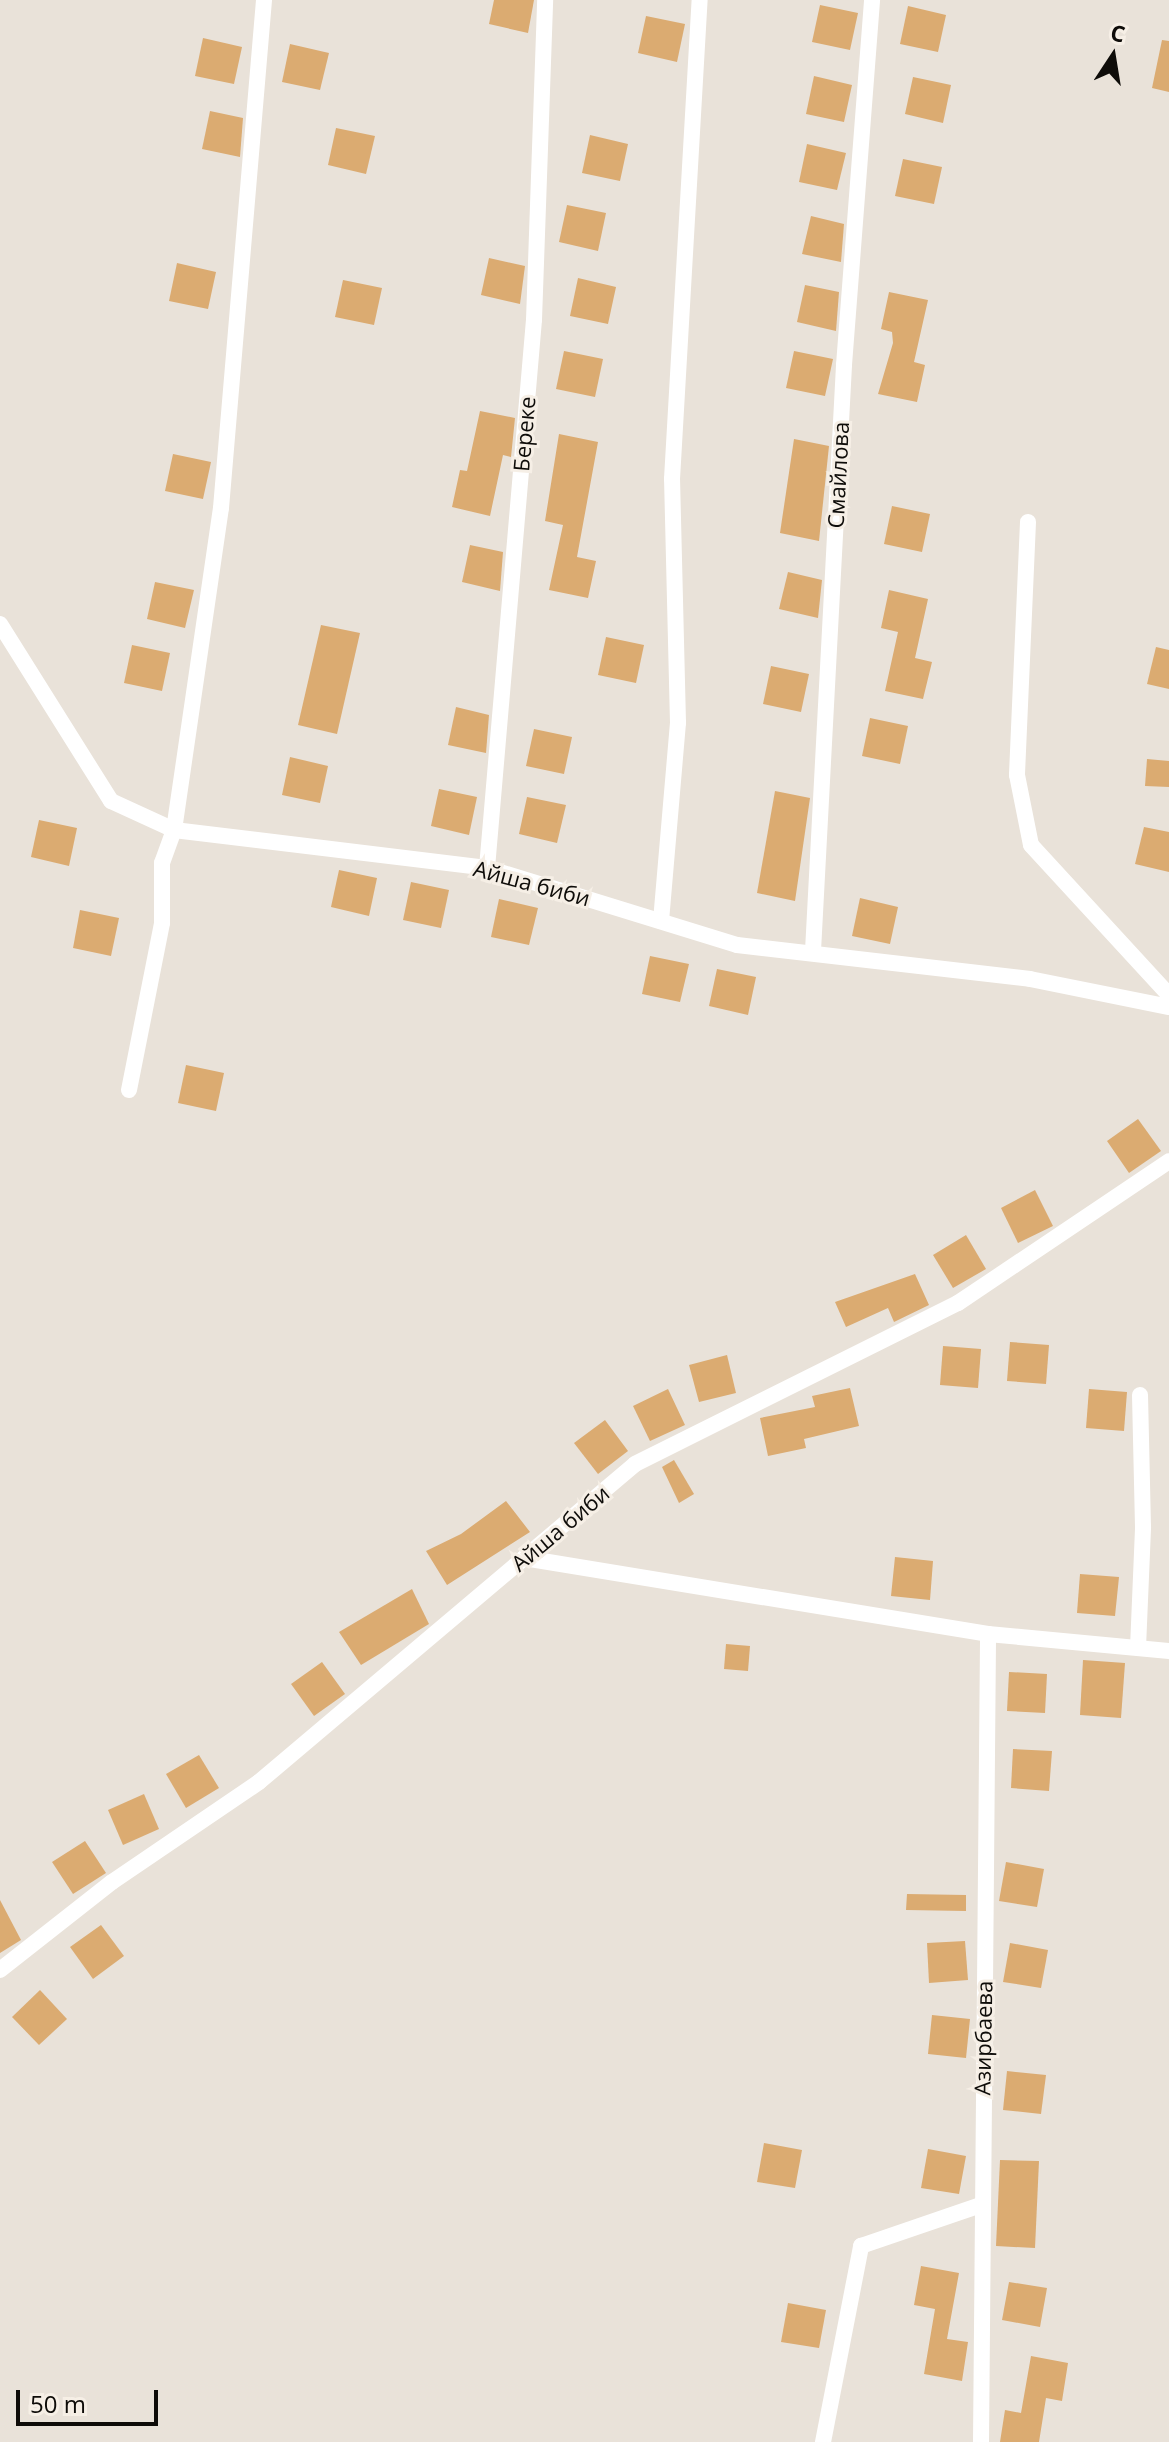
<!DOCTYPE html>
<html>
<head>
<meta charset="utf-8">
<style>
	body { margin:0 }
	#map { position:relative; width:1169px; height:2442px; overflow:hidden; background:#e9e2d9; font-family:"Open Sans",sans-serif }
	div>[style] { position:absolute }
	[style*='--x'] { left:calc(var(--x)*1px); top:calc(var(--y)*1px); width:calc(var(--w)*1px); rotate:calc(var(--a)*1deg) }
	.building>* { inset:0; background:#dbab71 }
	.street>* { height:16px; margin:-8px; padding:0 8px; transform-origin:8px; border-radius:8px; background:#fff }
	span { translate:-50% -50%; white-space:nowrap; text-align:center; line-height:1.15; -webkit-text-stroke:6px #f6efe6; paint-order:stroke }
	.street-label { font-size:22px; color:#0e0c09 }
	.north { position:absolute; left:1073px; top:16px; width:80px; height:80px; -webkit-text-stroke:6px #f6efe6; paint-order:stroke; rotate:12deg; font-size:22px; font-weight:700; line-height:32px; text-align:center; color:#0e0c09 }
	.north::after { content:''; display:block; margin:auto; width:28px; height:36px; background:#0e0c09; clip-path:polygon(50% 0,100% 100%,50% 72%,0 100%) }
	.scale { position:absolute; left:16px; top:2390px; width:142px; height:36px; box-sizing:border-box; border:4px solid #0e0c09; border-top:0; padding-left:10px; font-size:24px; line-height:28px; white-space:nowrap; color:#0e0c09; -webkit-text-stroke:6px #f6efe6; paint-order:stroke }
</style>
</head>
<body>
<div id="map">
	<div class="building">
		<i style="clip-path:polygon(494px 0,534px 0,528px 33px,489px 24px)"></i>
		<i style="clip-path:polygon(820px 5px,858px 13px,850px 50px,812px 42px)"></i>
		<i style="clip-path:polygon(908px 6px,946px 15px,938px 52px,900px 44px)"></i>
		<i style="clip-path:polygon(646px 16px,685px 24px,677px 62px,638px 53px)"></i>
		<i style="clip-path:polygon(203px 38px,242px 47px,234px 84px,195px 76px)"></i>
		<i style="clip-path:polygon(1162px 40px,1169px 41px,1169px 92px,1152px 88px)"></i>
		<i style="clip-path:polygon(290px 44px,329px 53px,320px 90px,282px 82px)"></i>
		<i style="clip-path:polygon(814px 76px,852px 85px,844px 122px,806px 114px)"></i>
		<i style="clip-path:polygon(913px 77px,951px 85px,943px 123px,905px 114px)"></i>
		<i style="clip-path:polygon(210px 111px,243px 118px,240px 157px,202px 149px)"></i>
		<i style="clip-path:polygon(336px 128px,375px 136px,366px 174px,328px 165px)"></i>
		<i style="clip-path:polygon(590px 135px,628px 144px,620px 181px,582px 173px)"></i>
		<i style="clip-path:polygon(807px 144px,846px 153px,837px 190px,799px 182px)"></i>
		<i style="clip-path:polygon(903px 159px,942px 167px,934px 204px,895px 196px)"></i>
		<i style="clip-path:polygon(567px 205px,606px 213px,598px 251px,559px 242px)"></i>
		<i style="clip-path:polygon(811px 216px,844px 224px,841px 262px,802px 254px)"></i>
		<i style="clip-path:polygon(489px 258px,525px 266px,520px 304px,481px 295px)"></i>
		<i style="clip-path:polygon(177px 263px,216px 272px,208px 309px,169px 301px)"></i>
		<i style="clip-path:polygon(578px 278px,616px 287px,608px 324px,570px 316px)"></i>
		<i style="clip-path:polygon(343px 280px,382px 288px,374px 325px,335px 317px)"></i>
		<i style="clip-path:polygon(805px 285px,839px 292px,836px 331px,797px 322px)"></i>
		<i style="clip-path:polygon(889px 292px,928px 300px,914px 362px,925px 365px,917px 402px,878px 394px,893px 343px,892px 332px,881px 329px)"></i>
		<i style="clip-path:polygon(564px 351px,603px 359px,595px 397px,556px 389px)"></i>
		<i style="clip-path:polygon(794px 351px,833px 359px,825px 396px,786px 388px)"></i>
		<i style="clip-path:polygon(480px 411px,515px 418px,511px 457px,503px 455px,490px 516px,452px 507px,460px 470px,467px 471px)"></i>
		<i style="clip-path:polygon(559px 434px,598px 442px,577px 557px,596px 561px,588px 598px,549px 590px,563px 525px,545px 521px)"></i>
		<i style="clip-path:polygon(794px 439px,829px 446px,819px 541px,780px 533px)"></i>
		<i style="clip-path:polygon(173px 454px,211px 462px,203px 499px,165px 491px)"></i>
		<i style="clip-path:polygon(892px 506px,930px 514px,922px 552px,884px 544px)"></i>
		<i style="clip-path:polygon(470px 545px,503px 552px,500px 591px,462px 582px)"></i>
		<i style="clip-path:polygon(788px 572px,822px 580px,818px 618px,779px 609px)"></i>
		<i style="clip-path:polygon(155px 582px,194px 590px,185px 628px,147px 619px)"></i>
		<i style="clip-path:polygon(889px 590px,928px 599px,915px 658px,932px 662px,923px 699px,885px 691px,898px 632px,881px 628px)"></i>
		<i style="clip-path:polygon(321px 625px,360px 633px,337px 734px,298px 725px)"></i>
		<i style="clip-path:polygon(606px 637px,644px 645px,636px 683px,598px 675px)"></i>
		<i style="clip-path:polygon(132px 645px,170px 653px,162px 691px,124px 683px)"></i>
		<i style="clip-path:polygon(1156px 647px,1169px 650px,1169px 689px,1147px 684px)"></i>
		<i style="clip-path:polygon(771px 666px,809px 674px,801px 712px,763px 704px)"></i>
		<i style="clip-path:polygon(456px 707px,489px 715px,486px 753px,448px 745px)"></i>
		<i style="clip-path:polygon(870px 718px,908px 726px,900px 764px,862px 756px)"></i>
		<i style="clip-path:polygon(534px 729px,572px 737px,564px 774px,526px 766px)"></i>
		<i style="clip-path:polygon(290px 757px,328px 766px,320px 803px,282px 795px)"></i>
		<i style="clip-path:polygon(1147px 759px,1169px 761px,1169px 787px,1145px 786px)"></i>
		<i style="clip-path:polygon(439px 789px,477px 797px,469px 835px,431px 826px)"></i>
		<i style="clip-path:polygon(775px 791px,810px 798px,795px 901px,757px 893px)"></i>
		<i style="clip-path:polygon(527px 797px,566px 805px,557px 843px,519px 834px)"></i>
		<i style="clip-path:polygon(39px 820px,77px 828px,69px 866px,31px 857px)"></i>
		<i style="clip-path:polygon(1144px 827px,1169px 832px,1169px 872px,1135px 864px)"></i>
		<i style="clip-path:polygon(339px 870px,377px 878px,369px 916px,331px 907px)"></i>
		<i style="clip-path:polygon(411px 882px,449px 890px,441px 928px,403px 920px)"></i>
		<i style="clip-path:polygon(860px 898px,898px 907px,890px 944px,852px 936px)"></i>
		<i style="clip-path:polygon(499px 899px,538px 908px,529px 945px,491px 937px)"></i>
		<i style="clip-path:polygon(80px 910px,119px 918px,111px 956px,73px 948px)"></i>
		<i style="clip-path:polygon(650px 956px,689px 964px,680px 1002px,642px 994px)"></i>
		<i style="clip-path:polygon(717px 969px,756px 977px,748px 1015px,709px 1006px)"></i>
		<i style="clip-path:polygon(186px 1065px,224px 1073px,216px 1111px,178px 1103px)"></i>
		<i style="clip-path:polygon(1138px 1119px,1161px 1151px,1129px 1173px,1107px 1141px)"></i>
		<i style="clip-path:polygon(1035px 1190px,1053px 1226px,1018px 1243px,1001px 1208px)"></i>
		<i style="clip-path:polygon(966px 1235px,986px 1269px,953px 1288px,933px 1255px)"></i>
		<i style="clip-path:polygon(915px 1274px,929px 1305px,894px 1322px,888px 1308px,846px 1327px,835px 1302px)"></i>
		<i style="clip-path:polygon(1010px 1342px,1049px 1345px,1046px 1384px,1007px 1381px)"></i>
		<i style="clip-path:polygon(943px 1346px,981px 1349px,978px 1388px,940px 1385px)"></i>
		<i style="clip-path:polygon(727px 1355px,736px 1393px,699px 1402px,689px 1365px)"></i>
		<i style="clip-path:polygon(850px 1388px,859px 1426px,804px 1439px,806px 1448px,768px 1456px,760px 1418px,815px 1407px,812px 1396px)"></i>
		<i style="clip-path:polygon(668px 1389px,685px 1425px,650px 1441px,633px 1406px)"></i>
		<i style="clip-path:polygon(1089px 1389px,1127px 1392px,1124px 1431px,1086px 1428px)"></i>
		<i style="clip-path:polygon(605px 1420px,628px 1451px,598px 1474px,574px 1443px)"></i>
		<i style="clip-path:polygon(674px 1460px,694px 1494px,679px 1503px,662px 1467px)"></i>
		<i style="clip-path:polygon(506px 1501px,530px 1532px,447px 1585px,426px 1551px,461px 1534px)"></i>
		<i style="clip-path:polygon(895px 1557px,933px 1561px,930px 1600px,891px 1596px)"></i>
		<i style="clip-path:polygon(1080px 1574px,1119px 1577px,1115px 1616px,1077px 1613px)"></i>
		<i style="clip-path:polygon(412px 1589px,429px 1624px,361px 1665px,339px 1632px)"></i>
		<i style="clip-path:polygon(726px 1644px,750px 1646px,748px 1671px,724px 1669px)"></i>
		<i style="clip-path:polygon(1083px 1660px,1125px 1663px,1121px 1718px,1080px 1715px)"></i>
		<i style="clip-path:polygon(322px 1662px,345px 1694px,314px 1716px,291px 1684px)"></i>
		<i style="clip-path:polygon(1009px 1672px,1047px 1674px,1045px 1713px,1007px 1711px)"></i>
		<i style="clip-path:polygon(1013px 1749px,1052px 1751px,1049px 1791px,1011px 1788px)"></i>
		<i style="clip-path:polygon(199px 1755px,219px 1788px,186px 1808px,166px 1774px)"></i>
		<i style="clip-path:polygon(144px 1794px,159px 1829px,123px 1845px,108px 1810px)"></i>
		<i style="clip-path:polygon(85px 1841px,106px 1873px,73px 1894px,52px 1862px)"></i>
		<i style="clip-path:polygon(1006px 1862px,1044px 1869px,1037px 1907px,999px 1901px)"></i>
		<i style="clip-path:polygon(907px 1894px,966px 1895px,966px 1911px,906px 1910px)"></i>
		<i style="clip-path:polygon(0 1900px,21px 1940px,0 1953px)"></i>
		<i style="clip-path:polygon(101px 1925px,124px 1956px,93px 1979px,70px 1947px)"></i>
		<i style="clip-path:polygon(965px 1941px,968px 1980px,929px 1983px,927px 1943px)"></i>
		<i style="clip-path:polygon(1010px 1943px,1048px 1950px,1041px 1988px,1003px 1982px)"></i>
		<i style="clip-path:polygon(40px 1990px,67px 2019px,39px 2045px,12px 2017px)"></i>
		<i style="clip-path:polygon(932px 2015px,970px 2019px,966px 2058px,928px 2054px)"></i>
		<i style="clip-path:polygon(1007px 2071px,1046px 2075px,1041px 2114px,1003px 2110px)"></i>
		<i style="clip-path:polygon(764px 2143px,802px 2150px,795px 2188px,757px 2182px)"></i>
		<i style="clip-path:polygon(928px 2149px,966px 2156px,959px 2194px,921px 2188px)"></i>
		<i style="clip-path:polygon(1000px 2160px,1039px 2161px,1035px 2248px,996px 2246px)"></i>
		<i style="clip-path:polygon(921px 2266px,959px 2273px,947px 2339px,968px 2342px,962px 2381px,924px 2374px,935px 2309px,914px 2305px)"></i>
		<i style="clip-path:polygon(1009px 2282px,1047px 2288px,1040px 2327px,1002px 2320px)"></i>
		<i style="clip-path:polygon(788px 2303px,826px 2310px,819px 2348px,781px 2342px)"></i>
		<i style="clip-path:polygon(1031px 2356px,1068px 2363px,1062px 2401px,1046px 2398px,1039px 2442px,1000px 2442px,1005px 2410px,1021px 2413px)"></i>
	</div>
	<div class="street">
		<i style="--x:1028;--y:522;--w:253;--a:92.5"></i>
		<i style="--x:1017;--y:775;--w:71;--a:78.7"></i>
		<i style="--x:1031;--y:845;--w:204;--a:47.4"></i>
		<i style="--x:0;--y:624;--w:209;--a:57.9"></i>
		<i style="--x:111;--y:801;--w:69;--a:24.7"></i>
		<i style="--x:174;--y:830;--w:315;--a:6.9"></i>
		<i style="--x:487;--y:868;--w:262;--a:17.1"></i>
		<i style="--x:737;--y:945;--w:295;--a:6.6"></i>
		<i style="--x:1030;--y:979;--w:142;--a:11.4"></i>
		<i style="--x:487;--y:868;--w:550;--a:-85.1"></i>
		<i style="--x:534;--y:320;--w:320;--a:-88"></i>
		<i style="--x:661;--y:921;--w:199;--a:-85.1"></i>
		<i style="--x:678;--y:723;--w:244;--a:-91.4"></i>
		<i style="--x:672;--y:479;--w:480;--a:-86.7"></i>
		<i style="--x:813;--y:951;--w:587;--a:-86.97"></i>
		<i style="--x:844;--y:365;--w:366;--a:-85.6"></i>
		<i style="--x:129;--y:1090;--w:170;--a:-78.8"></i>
		<i style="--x:162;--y:923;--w:60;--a:-90"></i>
		<i style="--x:162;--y:863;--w:35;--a:-70"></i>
		<i style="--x:174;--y:830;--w:325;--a:-81.7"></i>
		<i style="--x:221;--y:508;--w:510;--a:-85.16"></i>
		<i style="--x:524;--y:1558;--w:470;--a:9.3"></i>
		<i style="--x:988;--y:1634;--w:182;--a:5.4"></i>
		<i style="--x:1138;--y:1648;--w:121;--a:-87.6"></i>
		<i style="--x:1143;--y:1527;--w:132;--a:-91.3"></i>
		<i style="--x:0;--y:1970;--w:142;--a:-38.2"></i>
		<i style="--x:112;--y:1882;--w:178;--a:-34.2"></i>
		<i style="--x:259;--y:1782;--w:492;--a:-40.2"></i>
		<i style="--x:635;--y:1464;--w:361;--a:-26.5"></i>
		<i style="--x:958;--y:1303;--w:254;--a:-33.9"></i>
		<i style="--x:823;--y:2442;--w:200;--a:-79"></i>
		<i style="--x:861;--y:2246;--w:127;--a:-18.9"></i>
		<i style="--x:981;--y:2442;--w:808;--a:-89.5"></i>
	</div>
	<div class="street-label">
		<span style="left:524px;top:434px;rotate:-85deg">Береке</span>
		<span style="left:838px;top:475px;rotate:-87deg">Смайлова</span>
		<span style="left:532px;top:883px;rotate:15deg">Айша биби</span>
		<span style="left:560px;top:1528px;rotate:-40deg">Айша биби</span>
		<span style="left:983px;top:2038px;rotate:-89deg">Азирбаева</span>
	</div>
	<div class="north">С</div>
	<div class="scale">50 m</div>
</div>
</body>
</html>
